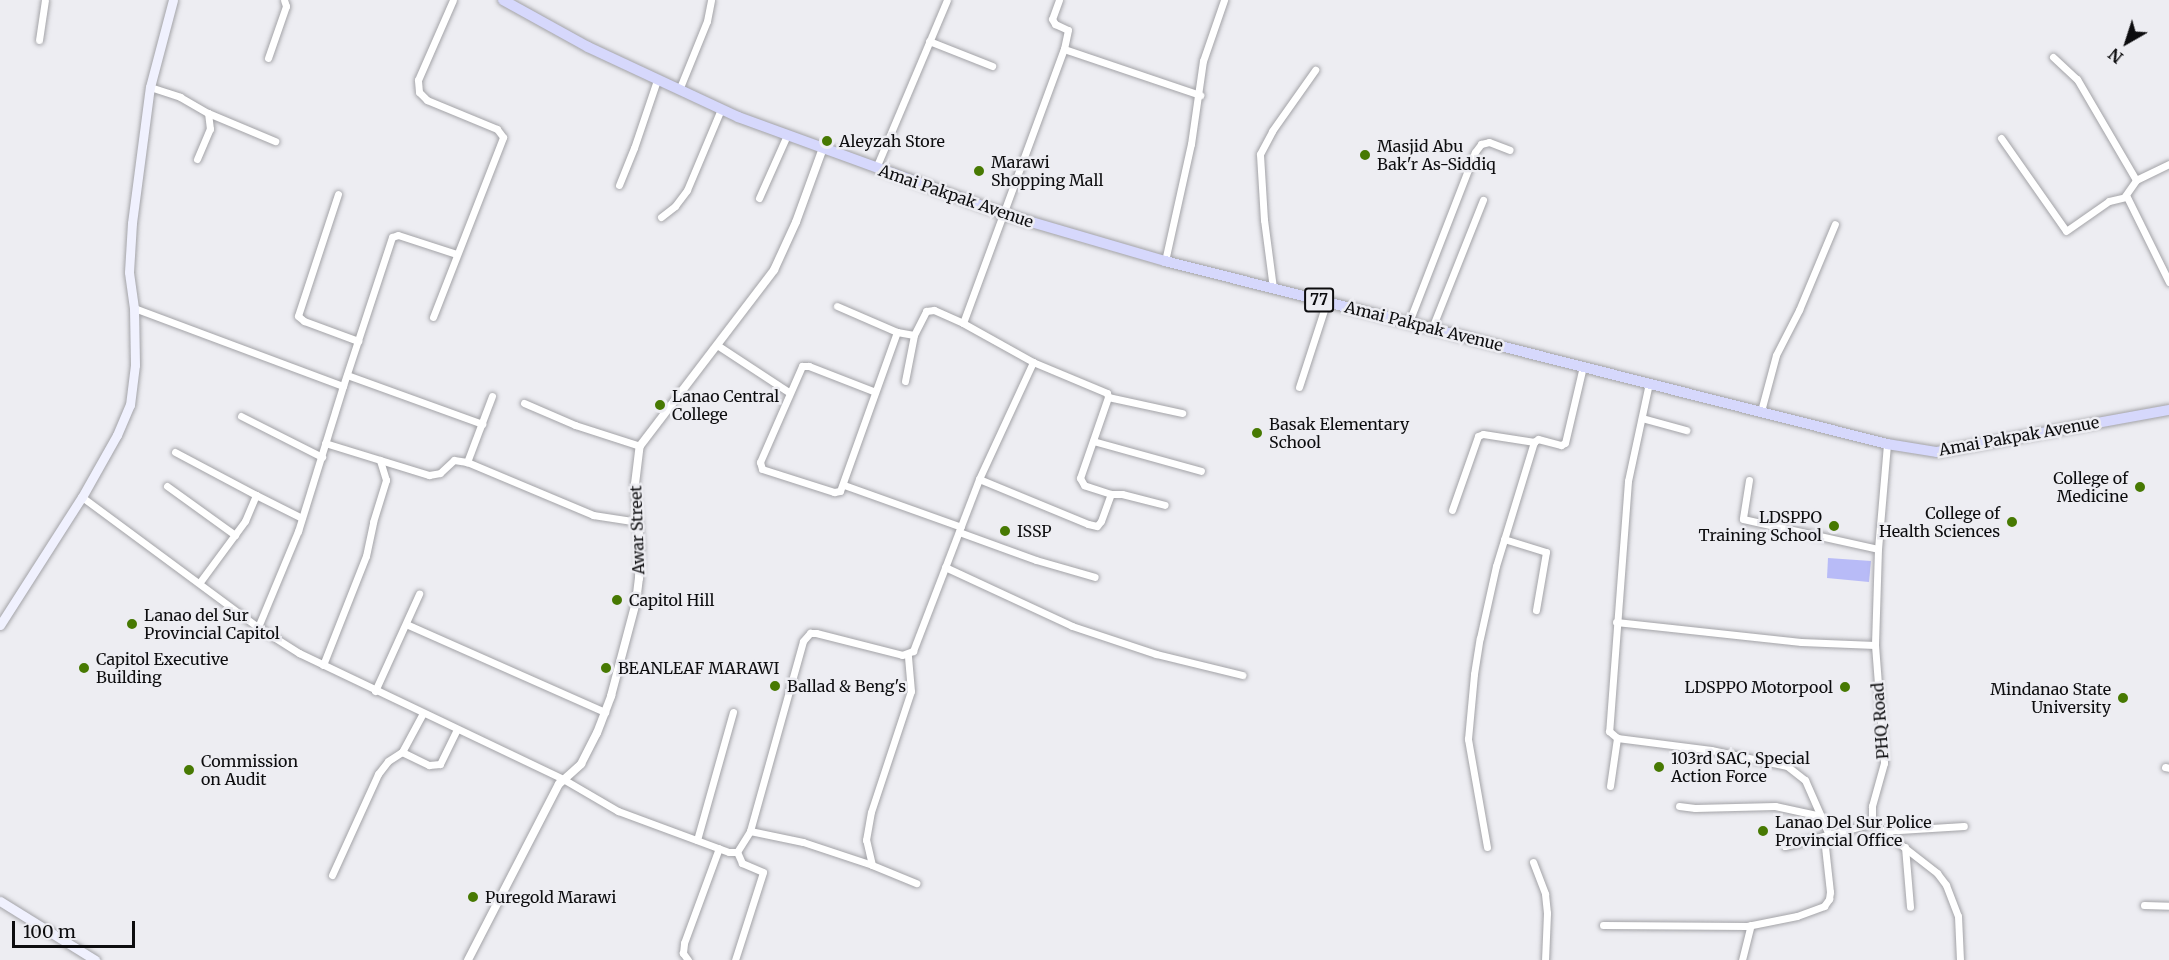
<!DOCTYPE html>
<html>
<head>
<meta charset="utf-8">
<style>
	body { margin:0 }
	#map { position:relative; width:2169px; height:960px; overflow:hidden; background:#ededf2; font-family:Merriweather,serif }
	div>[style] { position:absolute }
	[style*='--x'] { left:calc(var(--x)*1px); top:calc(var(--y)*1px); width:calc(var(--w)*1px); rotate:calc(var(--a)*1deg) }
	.green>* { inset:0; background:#b8bbf7 }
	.roads { filter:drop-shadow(0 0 2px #a3a3a7) drop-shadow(0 0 2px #a3a3a7) }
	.minor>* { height:7px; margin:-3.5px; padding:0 3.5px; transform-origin:3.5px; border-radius:3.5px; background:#fff }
	.tertiary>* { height:8px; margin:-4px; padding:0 4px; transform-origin:4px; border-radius:4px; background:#fff }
	.secondary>* { height:9px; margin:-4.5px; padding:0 4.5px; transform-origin:4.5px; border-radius:4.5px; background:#f0f1fe }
	.trunk>* { height:10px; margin:-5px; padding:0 5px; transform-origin:5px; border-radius:5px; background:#d6d8fc }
	.dots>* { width:16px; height:16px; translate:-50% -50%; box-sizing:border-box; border:3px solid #ededf2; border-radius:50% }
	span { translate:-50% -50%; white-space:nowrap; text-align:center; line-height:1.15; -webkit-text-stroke:5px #ededf2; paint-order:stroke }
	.shield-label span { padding:2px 4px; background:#ededf2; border:2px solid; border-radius:4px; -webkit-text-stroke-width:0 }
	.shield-label { font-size:15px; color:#0d0d0f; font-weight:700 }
	.poi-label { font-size:16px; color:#0d0d0f }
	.left { translate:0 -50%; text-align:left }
	.right { translate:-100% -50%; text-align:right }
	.street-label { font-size:16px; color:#0d0d0f }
	.north { position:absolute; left:2097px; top:12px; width:60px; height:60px; -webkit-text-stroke:4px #ededf2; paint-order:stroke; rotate:219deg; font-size:16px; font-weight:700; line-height:24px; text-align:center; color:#0d0d0f }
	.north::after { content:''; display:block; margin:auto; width:21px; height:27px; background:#0d0d0f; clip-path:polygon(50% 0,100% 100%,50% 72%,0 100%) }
	.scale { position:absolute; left:12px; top:921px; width:123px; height:27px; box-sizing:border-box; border:3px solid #0d0d0f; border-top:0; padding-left:8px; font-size:18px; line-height:21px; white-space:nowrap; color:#0d0d0f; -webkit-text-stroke:4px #ededf2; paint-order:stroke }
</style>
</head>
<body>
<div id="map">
	<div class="green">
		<i style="clip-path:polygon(1828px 558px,1871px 561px,1869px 582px,1827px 578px)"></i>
	</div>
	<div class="roads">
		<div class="minor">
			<i style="--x:1059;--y:0;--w:20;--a:110"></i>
			<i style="--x:1052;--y:19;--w:6;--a:59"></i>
			<i style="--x:1055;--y:24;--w:14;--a:25"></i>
			<i style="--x:1068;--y:30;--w:19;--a:102"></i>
			<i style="--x:39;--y:40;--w:40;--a:-81.5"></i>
			<i style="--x:929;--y:41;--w:68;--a:21.6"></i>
			<i style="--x:2053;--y:57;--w:33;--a:43"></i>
			<i style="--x:2077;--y:79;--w:117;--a:59.7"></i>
			<i style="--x:268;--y:58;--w:55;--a:-70.9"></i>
			<i style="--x:286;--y:6;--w:6;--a:-108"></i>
			<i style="--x:150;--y:87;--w:32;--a:18"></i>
			<i style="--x:180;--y:97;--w:32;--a:30"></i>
			<i style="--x:208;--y:113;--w:73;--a:22.7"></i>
			<i style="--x:679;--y:90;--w:74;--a:-67.9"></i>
			<i style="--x:707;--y:21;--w:21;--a:-79"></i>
			<i style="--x:2001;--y:138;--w:113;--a:55"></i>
			<i style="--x:2066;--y:231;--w:52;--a:-34.9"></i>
			<i style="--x:2109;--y:201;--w:18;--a:-13"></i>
			<i style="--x:2127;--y:197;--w:95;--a:63.7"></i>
			<i style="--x:197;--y:159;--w:33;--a:-67"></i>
			<i style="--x:210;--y:129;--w:16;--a:-97"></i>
			<i style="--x:876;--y:168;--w:182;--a:-67.1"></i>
			<i style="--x:619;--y:185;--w:40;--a:-68"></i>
			<i style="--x:634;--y:148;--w:72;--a:-71.3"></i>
			<i style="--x:338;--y:194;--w:128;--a:108.2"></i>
			<i style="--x:298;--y:316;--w:8;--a:40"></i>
			<i style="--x:304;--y:321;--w:58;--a:20.3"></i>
			<i style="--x:2125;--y:196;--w:19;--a:-55"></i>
			<i style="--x:2136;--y:180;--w:37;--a:-26"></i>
			<i style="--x:759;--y:198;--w:69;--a:-66"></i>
			<i style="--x:661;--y:217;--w:18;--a:-38"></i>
			<i style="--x:675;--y:206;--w:20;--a:-53"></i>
			<i style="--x:687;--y:190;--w:88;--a:-67.2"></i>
			<i style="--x:1165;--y:261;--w:120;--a:-77.5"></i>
			<i style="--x:1191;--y:144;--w:84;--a:-81.8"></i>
			<i style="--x:1203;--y:61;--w:65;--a:-71"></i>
			<i style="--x:1273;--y:288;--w:69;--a:-97.5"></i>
			<i style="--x:1264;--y:220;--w:66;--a:-93.5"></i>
			<i style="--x:1260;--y:154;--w:26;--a:-62"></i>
			<i style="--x:1272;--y:131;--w:75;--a:-54.8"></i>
			<i style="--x:837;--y:306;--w:65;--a:23.4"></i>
			<i style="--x:134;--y:308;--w:223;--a:20.5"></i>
			<i style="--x:343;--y:386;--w:152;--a:107.2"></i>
			<i style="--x:298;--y:531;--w:104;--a:112.6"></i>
			<i style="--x:433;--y:317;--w:193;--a:-68.7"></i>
			<i style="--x:503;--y:137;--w:10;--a:-127"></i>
			<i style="--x:497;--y:129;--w:76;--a:-157.5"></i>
			<i style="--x:427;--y:100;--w:11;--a:-135"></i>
			<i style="--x:419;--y:92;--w:12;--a:-95"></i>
			<i style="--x:418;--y:80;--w:87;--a:-66.4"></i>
			<i style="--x:1409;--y:322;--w:182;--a:-68.8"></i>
			<i style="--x:1475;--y:152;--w:10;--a:-53"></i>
			<i style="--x:1481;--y:144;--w:8;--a:-14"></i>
			<i style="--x:1489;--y:142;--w:22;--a:21"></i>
			<i style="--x:1432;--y:328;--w:138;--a:-68.3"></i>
			<i style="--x:717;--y:345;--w:87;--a:33.3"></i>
			<i style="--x:347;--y:375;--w:144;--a:19.9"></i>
			<i style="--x:905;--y:381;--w:47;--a:-78.9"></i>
			<i style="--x:914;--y:335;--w:27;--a:-63"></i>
			<i style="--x:926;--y:311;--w:8;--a:-7"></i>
			<i style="--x:934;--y:310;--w:32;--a:24"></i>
			<i style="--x:1649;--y:383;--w:100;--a:102.1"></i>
			<i style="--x:1628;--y:481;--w:251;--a:94.3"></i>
			<i style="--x:1609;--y:731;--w:11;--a:41"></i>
			<i style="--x:1617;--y:738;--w:95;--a:7.3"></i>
			<i style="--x:1711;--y:750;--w:78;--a:11.9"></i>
			<i style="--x:1787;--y:766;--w:23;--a:38"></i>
			<i style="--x:1805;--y:780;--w:62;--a:66.3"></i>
			<i style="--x:343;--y:386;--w:157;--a:-71.8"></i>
			<i style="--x:392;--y:237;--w:6;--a:-18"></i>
			<i style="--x:398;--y:235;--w:61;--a:18.1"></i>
			<i style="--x:1299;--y:387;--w:90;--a:-72"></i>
			<i style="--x:873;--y:391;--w:69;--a:-158.7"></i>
			<i style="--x:809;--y:366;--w:7;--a:180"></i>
			<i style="--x:802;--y:366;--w:105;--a:113.6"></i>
			<i style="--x:760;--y:462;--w:7;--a:74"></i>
			<i style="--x:762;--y:469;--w:76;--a:17.7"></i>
			<i style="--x:834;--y:492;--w:6;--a:-9"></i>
			<i style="--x:840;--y:491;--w:169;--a:-70.3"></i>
			<i style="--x:897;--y:332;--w:17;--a:10"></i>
			<i style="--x:492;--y:396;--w:71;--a:110.7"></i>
			<i style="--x:467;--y:462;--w:137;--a:22.8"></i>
			<i style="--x:593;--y:515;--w:46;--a:8.8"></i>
			<i style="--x:1108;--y:397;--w:76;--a:12.2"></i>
			<i style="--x:524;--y:403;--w:56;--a:23.3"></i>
			<i style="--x:575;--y:425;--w:68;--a:17.9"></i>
			<i style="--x:1761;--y:411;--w:58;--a:-75"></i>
			<i style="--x:1776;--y:355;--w:51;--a:-62.9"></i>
			<i style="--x:1799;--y:310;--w:93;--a:-67.3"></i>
			<i style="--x:241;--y:416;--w:91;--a:26.8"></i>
			<i style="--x:1642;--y:418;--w:46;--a:15.3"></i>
			<i style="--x:1093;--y:441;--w:112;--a:15.5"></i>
			<i style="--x:325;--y:443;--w:109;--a:17.1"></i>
			<i style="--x:429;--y:475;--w:11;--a:-10"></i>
			<i style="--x:440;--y:473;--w:19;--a:-43"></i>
			<i style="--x:454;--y:460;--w:13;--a:9"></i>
			<i style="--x:1887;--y:444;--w:105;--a:94.9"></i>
			<i style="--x:1878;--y:549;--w:96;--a:91.8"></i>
			<i style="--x:1875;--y:645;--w:118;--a:85.6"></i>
			<i style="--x:1884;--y:763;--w:45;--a:105.6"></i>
			<i style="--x:1872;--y:806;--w:12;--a:90"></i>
			<i style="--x:1872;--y:818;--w:11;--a:56"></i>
			<i style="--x:1878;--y:827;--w:75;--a:37.9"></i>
			<i style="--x:1937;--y:873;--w:15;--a:53"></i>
			<i style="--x:1946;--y:885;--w:33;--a:69"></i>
			<i style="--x:1958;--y:916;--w:44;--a:87.4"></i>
			<i style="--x:175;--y:452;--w:92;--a:28"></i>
			<i style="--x:256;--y:495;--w:28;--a:113"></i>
			<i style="--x:245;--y:521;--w:76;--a:126.4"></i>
			<i style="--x:979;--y:479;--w:118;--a:22.4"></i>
			<i style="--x:1088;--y:524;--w:9;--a:13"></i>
			<i style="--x:1097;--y:526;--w:6;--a:-51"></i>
			<i style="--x:1101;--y:521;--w:29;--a:-70"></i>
			<i style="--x:1111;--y:494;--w:28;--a:-162"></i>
			<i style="--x:1084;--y:485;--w:8;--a:-120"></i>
			<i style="--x:1080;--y:478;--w:86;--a:-70.9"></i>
			<i style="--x:1108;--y:397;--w:4;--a:-104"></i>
			<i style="--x:1107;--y:393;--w:80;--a:-157.3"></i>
			<i style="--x:1749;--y:480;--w:39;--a:99"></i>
			<i style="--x:1743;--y:519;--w:138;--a:12.5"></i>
			<i style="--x:844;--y:485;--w:124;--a:19.7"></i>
			<i style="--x:167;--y:486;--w:84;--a:35.8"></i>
			<i style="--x:1111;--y:494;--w:11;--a:0"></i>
			<i style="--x:1122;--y:494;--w:44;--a:14.3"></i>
			<i style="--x:256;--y:495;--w:51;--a:26.6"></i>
			<i style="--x:82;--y:497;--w:219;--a:36.5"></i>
			<i style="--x:258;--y:627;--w:49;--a:32.4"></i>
			<i style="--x:299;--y:653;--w:293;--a:25.5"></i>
			<i style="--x:563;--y:779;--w:64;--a:30.2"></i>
			<i style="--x:618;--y:811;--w:118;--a:20.3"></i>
			<i style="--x:729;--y:852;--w:8;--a:0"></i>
			<i style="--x:737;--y:852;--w:25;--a:-58"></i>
			<i style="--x:750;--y:831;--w:197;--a:-74.4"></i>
			<i style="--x:803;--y:641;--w:11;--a:-49"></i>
			<i style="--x:810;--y:633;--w:6;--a:0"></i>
			<i style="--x:816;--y:633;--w:89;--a:14.3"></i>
			<i style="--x:902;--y:655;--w:12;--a:-20"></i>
			<i style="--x:913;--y:651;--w:184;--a:-69"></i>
			<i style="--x:979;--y:479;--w:129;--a:-65.2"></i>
			<i style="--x:1033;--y:362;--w:80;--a:-150.9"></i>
			<i style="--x:963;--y:323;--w:292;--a:-69.8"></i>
			<i style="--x:1064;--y:49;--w:144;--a:18.7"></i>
			<i style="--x:1452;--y:510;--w:78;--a:-70.6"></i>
			<i style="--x:1478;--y:436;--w:5;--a:-22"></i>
			<i style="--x:1483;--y:434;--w:52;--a:8.9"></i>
			<i style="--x:959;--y:532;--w:82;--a:20"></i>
			<i style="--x:1036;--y:560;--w:61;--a:16.1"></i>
			<i style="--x:1504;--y:539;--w:44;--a:17.2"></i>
			<i style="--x:1546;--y:552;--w:59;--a:99.8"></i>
			<i style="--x:945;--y:567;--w:140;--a:24.9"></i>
			<i style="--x:1072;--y:626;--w:89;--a:18.4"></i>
			<i style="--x:1156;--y:654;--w:89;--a:13.7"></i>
			<i style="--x:1616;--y:622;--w:186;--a:6.2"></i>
			<i style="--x:1801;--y:642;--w:74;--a:2.3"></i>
			<i style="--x:406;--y:624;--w:218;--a:23.9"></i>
			<i style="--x:323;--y:665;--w:117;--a:-68.5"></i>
			<i style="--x:366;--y:556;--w:35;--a:-78"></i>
			<i style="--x:373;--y:522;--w:44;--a:-72.8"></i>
			<i style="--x:386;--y:480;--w:21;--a:-107"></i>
			<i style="--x:375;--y:691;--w:107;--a:-65.6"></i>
			<i style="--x:402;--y:752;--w:30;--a:26"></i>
			<i style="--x:429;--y:765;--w:11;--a:-5"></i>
			<i style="--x:440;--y:764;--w:39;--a:-64"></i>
			<i style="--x:2165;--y:767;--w:4;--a:14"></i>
			<i style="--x:1610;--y:786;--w:49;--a:-81.7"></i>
			<i style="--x:1679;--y:806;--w:16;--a:7"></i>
			<i style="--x:1695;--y:808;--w:80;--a:-1.4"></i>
			<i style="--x:1775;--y:806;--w:47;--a:12.3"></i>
			<i style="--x:750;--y:831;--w:54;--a:11.7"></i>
			<i style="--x:803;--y:842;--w:73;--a:18.4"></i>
			<i style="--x:872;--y:865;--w:48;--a:22.2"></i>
			<i style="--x:1883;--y:831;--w:81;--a:-3.5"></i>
			<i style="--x:697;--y:840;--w:133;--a:-74.3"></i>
			<i style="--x:1785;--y:846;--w:92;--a:-14.5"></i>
			<i style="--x:1487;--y:847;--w:110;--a:-100"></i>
			<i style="--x:1468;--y:739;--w:65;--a:-84.7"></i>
			<i style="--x:1474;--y:674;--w:36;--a:-81"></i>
			<i style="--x:1480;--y:638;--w:74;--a:-77.5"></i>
			<i style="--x:1496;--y:566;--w:130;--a:-73"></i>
			<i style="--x:1534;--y:442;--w:5;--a:-37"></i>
			<i style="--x:1538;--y:439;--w:24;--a:15"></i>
			<i style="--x:1561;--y:445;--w:4;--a:-27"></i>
			<i style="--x:1565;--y:443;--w:79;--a:-76.8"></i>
			<i style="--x:1905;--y:847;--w:60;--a:85.2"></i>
			<i style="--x:1533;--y:862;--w:34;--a:69"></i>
			<i style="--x:1545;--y:894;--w:19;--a:84"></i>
			<i style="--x:1547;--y:913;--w:47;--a:92.4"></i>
			<i style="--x:872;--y:865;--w:26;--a:-103"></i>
			<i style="--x:866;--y:840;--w:28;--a:-80"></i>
			<i style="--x:871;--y:812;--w:127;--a:-71.7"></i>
			<i style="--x:911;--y:691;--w:37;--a:-95"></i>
			<i style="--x:332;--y:875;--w:111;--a:-65.5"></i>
			<i style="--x:378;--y:774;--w:16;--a:-52"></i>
			<i style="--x:388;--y:761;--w:17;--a:-33"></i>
			<i style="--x:402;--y:752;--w:44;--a:-61.7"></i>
			<i style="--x:2144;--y:905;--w:25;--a:2"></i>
			<i style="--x:1603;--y:925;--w:144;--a:0.4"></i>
			<i style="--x:1747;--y:926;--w:51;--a:-11.3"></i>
			<i style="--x:1797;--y:916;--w:29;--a:-20"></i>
			<i style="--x:1824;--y:906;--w:9;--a:-54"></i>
			<i style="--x:1829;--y:899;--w:7;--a:-82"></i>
			<i style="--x:1830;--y:892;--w:54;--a:-96.3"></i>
			<i style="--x:688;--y:960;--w:9;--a:-126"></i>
			<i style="--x:683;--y:953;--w:10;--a:-84"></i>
			<i style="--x:684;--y:943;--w:101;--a:-69.8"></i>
			<i style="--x:735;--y:960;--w:92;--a:-72.3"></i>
			<i style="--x:763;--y:872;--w:23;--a:-157"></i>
			<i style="--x:742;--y:863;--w:12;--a:-114"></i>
			<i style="--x:1742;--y:960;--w:36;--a:-76"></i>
		</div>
		<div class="tertiary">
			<i style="--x:468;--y:960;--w:198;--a:-62.7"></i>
			<i style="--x:559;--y:784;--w:30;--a:-42"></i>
			<i style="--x:581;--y:764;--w:35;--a:-63"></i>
			<i style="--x:597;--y:733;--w:40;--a:-69"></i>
			<i style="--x:611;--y:696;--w:97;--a:-75.1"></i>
			<i style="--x:636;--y:602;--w:24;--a:-83"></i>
			<i style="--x:639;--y:578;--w:31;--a:-88"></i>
			<i style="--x:640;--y:547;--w:63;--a:-94.5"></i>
			<i style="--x:635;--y:484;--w:38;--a:-83"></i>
			<i style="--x:640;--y:446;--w:221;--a:-52.7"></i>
			<i style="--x:774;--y:270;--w:53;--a:-65.4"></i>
			<i style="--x:796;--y:222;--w:79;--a:-70"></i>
		</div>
		<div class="secondary">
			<i style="--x:0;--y:625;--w:152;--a:-57.4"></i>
			<i style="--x:82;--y:497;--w:71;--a:-60.6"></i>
			<i style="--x:117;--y:435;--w:33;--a:-67"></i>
			<i style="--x:130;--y:405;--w:40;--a:-82.9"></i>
			<i style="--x:135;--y:365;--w:57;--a:-91"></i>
			<i style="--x:134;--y:308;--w:36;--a:-98"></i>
			<i style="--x:129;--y:272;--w:49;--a:-86.5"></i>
			<i style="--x:132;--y:223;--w:137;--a:-82.5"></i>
			<i style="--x:150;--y:87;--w:90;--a:-75.2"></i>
			<i style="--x:0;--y:901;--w:112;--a:31.8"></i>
		</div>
		<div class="trunk">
			<i style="--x:503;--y:0;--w:97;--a:28.9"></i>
			<i style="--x:588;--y:47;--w:166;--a:25"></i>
			<i style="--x:738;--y:117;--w:283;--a:20"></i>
			<i style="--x:1004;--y:214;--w:168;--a:16.3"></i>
			<i style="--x:1165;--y:261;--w:745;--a:14.22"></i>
			<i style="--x:1887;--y:444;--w:51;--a:9.1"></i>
			<i style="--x:1937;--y:452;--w:236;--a:-10.3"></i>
		</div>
	</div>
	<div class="dots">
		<i style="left:827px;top:141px;background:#477902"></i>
		<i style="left:1365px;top:155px;background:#477902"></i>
		<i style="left:979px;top:171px;background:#477902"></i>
		<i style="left:660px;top:405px;background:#477902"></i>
		<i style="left:1257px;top:433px;background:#477902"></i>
		<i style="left:2140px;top:487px;background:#477902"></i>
		<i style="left:2012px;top:522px;background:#477902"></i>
		<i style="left:1834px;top:526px;background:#477902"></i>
		<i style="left:1005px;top:531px;background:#477902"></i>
		<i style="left:617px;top:600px;background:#477902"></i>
		<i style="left:132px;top:624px;background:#477902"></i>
		<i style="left:84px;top:668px;background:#477902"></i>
		<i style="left:606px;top:668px;background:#477902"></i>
		<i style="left:775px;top:686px;background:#477902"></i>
		<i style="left:1845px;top:687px;background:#477902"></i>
		<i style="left:2123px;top:698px;background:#477902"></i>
		<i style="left:1659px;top:767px;background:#477902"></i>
		<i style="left:189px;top:770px;background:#477902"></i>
		<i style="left:1763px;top:831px;background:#477902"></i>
		<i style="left:473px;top:897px;background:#477902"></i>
	</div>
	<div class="shield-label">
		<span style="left:1319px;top:300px">77</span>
	</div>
	<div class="poi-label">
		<span class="left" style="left:839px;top:141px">Aleyzah Store</span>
		<span class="left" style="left:1377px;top:155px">Masjid Abu<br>Bak'r As-Siddiq</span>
		<span class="left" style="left:991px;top:171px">Marawi<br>Shopping Mall</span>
		<span class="left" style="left:672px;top:405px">Lanao Central<br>College</span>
		<span class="left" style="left:1269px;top:433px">Basak Elementary<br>School</span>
		<span class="right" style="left:2128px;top:487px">College of<br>Medicine</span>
		<span class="right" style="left:2000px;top:522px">College of<br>Health Sciences</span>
		<span class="right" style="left:1822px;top:526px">LDSPPO<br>Training School</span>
		<span class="left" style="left:1017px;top:531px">ISSP</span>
		<span class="left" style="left:629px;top:600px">Capitol Hill</span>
		<span class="left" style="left:144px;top:624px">Lanao del Sur<br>Provincial Capitol</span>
		<span class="left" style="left:96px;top:668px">Capitol Executive<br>Building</span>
		<span class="left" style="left:618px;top:668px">BEANLEAF MARAWI</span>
		<span class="left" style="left:787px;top:686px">Ballad &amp; Beng's</span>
		<span class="right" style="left:1833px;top:687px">LDSPPO Motorpool</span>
		<span class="right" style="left:2111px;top:698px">Mindanao State<br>University</span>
		<span class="left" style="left:1671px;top:767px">103rd SAC, Special<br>Action Force</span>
		<span class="left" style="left:201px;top:770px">Commission<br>on Audit</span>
		<span class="left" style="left:1775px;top:831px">Lanao Del Sur Police<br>Provincial Office</span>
		<span class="left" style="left:485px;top:897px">Puregold Marawi</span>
	</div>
	<div class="street-label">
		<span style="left:956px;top:196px;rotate:19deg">Amai Pakpak Avenue</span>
		<span style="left:1424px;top:326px;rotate:14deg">Amai Pakpak Avenue</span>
		<span style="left:2019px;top:436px;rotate:-10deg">Amai Pakpak Avenue</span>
		<span style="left:637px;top:530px;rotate:-92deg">Awar Street</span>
		<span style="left:1880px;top:721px;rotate:-94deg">PHQ Road</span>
	</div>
	<div class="north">N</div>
	<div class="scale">100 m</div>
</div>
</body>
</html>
